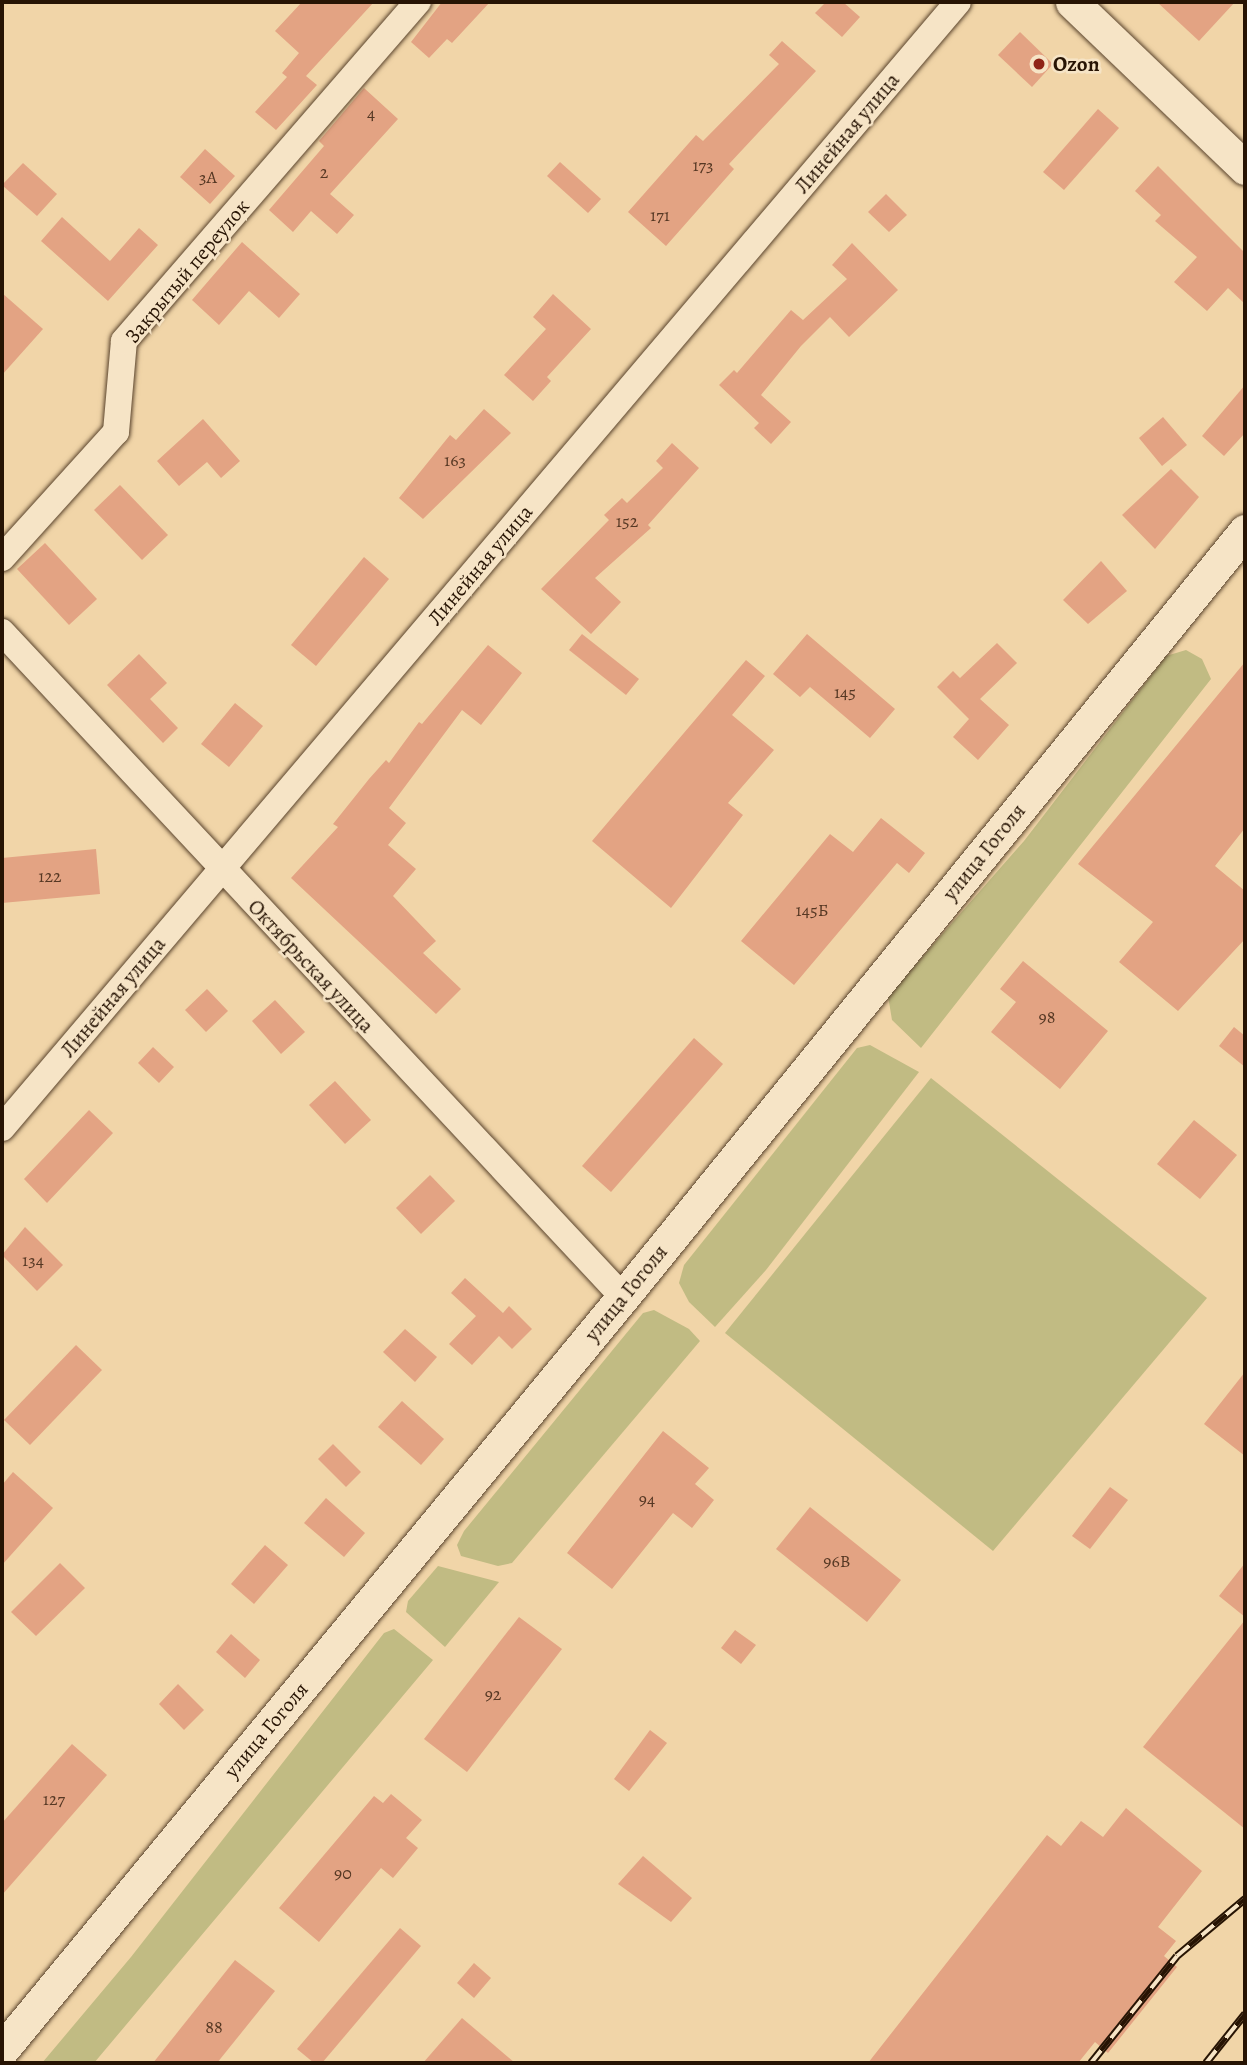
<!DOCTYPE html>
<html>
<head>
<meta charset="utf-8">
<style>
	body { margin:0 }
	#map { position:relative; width:1247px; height:2065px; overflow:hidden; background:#f1d5a8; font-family:Alegreya,serif }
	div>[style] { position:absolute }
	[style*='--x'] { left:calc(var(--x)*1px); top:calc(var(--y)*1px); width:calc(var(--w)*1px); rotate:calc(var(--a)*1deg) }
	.green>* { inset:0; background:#c1bb83 }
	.building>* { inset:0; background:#e3a383 }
	.roads { filter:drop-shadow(0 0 2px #5a442d) drop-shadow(0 0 2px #5a442d) }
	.minor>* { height:26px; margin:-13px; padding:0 13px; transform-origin:13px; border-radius:13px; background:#f6e4c6 }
	.tertiary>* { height:33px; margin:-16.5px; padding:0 16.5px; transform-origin:16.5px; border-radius:16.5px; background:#f6e4c6 }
	.rail>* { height:8px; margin-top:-4px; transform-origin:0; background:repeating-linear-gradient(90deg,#f6e4c6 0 16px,#271404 0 32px); box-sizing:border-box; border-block:2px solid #271404 }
	.dots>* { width:19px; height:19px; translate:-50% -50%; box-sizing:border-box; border:4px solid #f6e4c6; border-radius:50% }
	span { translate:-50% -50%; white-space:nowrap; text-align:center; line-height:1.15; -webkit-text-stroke:5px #f6e4c6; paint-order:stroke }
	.number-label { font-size:18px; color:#563824 }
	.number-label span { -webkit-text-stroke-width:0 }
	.poi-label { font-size:21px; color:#271404; font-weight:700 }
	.left { translate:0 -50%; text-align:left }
	.street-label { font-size:21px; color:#271404 }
	.frame { position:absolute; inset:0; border:4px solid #271404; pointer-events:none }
</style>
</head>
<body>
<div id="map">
	<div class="green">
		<i style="clip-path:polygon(1186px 650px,1202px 659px,1211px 679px,921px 1048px,892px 1020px,888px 996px,1024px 841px,1166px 656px)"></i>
		<i style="clip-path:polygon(870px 1045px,919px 1072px,766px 1270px,715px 1327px,689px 1302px,679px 1283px,684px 1265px,857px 1048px)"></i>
		<i style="clip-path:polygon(931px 1078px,1207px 1298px,993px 1551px,725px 1333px)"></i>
		<i style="clip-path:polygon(654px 1310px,689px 1329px,700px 1341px,512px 1563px,498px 1566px,461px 1556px,457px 1545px,464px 1531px,643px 1313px)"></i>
		<i style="clip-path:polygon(438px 1566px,499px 1582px,445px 1647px,406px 1612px,408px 1601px)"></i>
		<i style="clip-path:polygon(394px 1629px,433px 1660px,94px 2063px,42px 2063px,131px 1957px,384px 1633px)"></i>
	</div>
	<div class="building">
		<i style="clip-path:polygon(302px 2px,374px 2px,306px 76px,317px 85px,276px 130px,255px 112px,287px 77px,282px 73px,299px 53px,275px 31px)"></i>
		<i style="clip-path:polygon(442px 2px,490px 2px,452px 43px,447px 39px,429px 58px,411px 42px)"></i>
		<i style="clip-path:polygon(826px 2px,843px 2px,860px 17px,842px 37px,815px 13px)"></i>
		<i style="clip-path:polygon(1157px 2px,1235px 2px,1199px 41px)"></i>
		<i style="clip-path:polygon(1020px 32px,1053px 64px,1032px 87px,998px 55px)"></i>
		<i style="clip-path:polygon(782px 41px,816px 71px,729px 164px,734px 169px,666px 246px,628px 212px,696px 135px,703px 141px,779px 64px,769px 55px)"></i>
		<i style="clip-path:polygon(364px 88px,398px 119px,330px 194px,354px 215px,337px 234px,311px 211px,293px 232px,269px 210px,324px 146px,319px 141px)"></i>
		<i style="clip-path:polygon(1098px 109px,1119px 128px,1064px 190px,1043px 172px)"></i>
		<i style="clip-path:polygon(205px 149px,235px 176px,210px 204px,180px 177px)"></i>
		<i style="clip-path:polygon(560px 162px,601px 199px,588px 213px,547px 176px)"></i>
		<i style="clip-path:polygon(23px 163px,57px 194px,37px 216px,2px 185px)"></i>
		<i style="clip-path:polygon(1158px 166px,1245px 253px,1245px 304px,1228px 288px,1207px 311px,1174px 282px,1197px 257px,1155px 221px,1161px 215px,1135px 191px)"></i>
		<i style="clip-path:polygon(886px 194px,907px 215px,889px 232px,868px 212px)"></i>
		<i style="clip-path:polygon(62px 217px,110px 261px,139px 228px,158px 245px,108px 301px,41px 241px)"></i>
		<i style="clip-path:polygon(242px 242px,300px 294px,279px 318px,249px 291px,219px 325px,192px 300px)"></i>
		<i style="clip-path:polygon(852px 243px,898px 290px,849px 337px,830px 317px,801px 346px,761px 395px,791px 422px,771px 444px,754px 428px,759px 423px,719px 385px,734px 370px,737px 373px,791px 310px,803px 320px,847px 279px,832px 265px)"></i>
		<i style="clip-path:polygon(2px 293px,43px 329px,2px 375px)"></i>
		<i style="clip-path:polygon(553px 294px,591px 329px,547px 377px,551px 381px,533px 401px,504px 375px,546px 329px,533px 317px)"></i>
		<i style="clip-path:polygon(1245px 385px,1245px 433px,1224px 456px,1202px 436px)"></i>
		<i style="clip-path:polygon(484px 409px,511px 433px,423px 519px,399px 498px,450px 435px,456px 440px)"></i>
		<i style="clip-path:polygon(1163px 417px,1187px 445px,1162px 466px,1139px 438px)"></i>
		<i style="clip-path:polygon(203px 419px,240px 461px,221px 478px,207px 462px,179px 486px,157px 461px)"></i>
		<i style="clip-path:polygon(672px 443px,699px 468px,648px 525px,651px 528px,595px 578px,621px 602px,591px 634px,541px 589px,609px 520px,604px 515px,622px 498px,627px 503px,663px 468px,656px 461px)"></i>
		<i style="clip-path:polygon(1171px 469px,1199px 497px,1155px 549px,1122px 515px)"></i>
		<i style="clip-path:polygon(120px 485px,168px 535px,142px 560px,94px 510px)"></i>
		<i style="clip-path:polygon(45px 543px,97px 599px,69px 625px,17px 569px)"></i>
		<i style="clip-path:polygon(364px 557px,389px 579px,316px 666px,291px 645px)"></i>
		<i style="clip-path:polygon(1101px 561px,1127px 591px,1088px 624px,1063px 600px)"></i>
		<i style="clip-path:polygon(582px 634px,639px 679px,626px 695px,569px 650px)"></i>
		<i style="clip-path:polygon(807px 634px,895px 709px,870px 738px,810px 687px,800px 697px,773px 674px)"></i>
		<i style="clip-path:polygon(997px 643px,1017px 663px,980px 699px,1009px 725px,978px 760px,953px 737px,969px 719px,937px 687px,953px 671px,960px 678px)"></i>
		<i style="clip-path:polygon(488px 645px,522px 673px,481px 725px,462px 710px,389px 808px,406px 823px,388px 845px,416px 869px,393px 896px,436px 941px,423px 953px,461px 989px,436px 1014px,291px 878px,338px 827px,333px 824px,369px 779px,386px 760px,389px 763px,419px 722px,422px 724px)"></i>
		<i style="clip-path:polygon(139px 654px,167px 683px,150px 699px,178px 728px,163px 743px,107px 685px)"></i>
		<i style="clip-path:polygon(746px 660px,765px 676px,732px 715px,774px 750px,728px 803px,743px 815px,671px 908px,592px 841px)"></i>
		<i style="clip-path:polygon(1245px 662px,1245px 828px,1215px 866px,1245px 891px,1245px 939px,1178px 1011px,1119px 962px,1153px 922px,1078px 864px)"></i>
		<i style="clip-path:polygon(235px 703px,263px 726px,229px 767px,201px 744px)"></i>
		<i style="clip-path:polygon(881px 818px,925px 853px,909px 873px,897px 863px,794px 985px,741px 941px,830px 834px,853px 852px)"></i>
		<i style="clip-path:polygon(96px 849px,100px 894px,2px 903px,2px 858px)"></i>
		<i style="clip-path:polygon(1023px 961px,1108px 1031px,1060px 1089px,991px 1032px,1016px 1002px,1000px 989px)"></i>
		<i style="clip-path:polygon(207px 989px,228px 1011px,206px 1032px,185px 1010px)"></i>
		<i style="clip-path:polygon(275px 1000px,305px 1032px,281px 1054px,252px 1021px)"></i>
		<i style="clip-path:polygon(1234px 1027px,1245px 1036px,1245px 1067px,1219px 1046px)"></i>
		<i style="clip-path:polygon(694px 1038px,723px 1064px,611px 1192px,582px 1166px)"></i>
		<i style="clip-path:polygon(153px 1047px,174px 1067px,159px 1083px,138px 1063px)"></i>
		<i style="clip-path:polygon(335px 1081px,371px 1120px,345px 1144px,309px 1105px)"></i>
		<i style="clip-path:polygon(89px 1110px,113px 1133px,47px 1203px,24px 1179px)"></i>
		<i style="clip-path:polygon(1194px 1120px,1237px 1155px,1200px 1199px,1157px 1164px)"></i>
		<i style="clip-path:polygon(430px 1175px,455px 1201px,421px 1234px,396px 1208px)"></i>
		<i style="clip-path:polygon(25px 1227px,63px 1265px,37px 1291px,2px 1255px)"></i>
		<i style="clip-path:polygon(465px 1278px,503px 1313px,509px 1306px,532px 1329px,512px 1349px,499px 1336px,472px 1365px,449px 1344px,476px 1316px,451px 1293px)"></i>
		<i style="clip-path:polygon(405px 1329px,437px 1357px,415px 1382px,383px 1352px)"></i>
		<i style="clip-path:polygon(76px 1345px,102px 1370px,30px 1445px,4px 1420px)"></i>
		<i style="clip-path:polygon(1245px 1372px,1245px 1456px,1204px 1424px)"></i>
		<i style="clip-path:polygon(402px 1401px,444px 1439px,421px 1465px,378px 1427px)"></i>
		<i style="clip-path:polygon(663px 1431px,709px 1468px,695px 1484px,714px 1500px,692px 1528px,673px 1513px,612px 1589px,567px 1553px)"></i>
		<i style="clip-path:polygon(333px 1444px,361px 1472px,346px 1487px,318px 1459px)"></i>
		<i style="clip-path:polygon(13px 1472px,53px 1508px,2px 1565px,2px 1485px)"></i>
		<i style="clip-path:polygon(1110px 1487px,1128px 1500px,1090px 1549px,1072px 1536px)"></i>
		<i style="clip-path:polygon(326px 1498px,365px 1533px,344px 1557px,304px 1523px)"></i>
		<i style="clip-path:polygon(810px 1507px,901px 1580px,867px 1622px,776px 1549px)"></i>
		<i style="clip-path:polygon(265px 1545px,288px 1565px,254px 1604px,231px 1584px)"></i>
		<i style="clip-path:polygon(60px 1563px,85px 1588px,36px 1636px,11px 1612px)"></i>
		<i style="clip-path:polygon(1245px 1563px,1245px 1617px,1219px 1596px)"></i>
		<i style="clip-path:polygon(519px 1617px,562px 1649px,467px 1772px,424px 1739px)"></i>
		<i style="clip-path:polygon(1245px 1620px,1245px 1829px,1143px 1747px)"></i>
		<i style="clip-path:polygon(735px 1630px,756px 1645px,741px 1664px,721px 1648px)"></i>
		<i style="clip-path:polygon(231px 1634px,260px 1660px,245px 1678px,216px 1652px)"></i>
		<i style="clip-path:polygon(178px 1684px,204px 1710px,184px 1730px,159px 1704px)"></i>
		<i style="clip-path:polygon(650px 1730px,667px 1743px,629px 1791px,614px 1779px)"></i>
		<i style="clip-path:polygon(72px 1744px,107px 1775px,2px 1895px,2px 1823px)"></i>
		<i style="clip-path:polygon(391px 1794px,422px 1820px,406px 1838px,418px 1848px,393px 1878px,381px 1868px,319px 1942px,279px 1908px,374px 1796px,383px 1803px)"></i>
		<i style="clip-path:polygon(1126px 1808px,1202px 1871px,1158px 1927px,1176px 1941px,1164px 1956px,1177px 1967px,1108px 2053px,1095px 2042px,1078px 2063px,868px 2063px,1047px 1835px,1061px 1846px,1081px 1821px,1103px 1837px)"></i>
		<i style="clip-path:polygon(643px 1856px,692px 1898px,671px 1922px,618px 1884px)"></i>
		<i style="clip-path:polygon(400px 1928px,421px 1946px,322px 2063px,314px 2063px,297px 2049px)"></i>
		<i style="clip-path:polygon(235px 1960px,275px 1991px,217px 2063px,153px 2063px)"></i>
		<i style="clip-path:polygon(474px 1963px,491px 1978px,474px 1998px,457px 1983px)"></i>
		<i style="clip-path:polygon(462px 2018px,515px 2063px,423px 2063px)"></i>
	</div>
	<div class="roads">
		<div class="minor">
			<i style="--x:2;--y:558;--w:170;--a:-47.9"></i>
			<i style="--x:116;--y:432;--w:91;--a:-85"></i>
			<i style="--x:124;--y:341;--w:449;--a:-49.1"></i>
			<i style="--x:2;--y:632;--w:910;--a:46.96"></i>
			<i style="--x:2;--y:1128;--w:1477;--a:-49.67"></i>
		</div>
		<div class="tertiary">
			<i style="--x:1072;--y:2;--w:240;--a:43.8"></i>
			<i style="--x:2;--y:2050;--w:976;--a:-50.49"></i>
			<i style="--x:623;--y:1297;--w:987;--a:-50.92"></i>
		</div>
	</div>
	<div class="rail">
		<i style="--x:1091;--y:2063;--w:137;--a:-51.2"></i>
		<i style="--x:1177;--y:1956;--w:89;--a:-40"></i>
		<i style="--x:1206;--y:2063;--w:63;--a:-51.5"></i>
	</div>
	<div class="dots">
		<i style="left:1039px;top:64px;background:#8f2418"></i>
	</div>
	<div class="number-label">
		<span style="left:371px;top:113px">4</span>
		<span style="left:703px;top:165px">173</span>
		<span style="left:324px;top:172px">2</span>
		<span style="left:208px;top:177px">3А</span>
		<span style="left:660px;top:215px">171</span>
		<span style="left:455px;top:460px">163</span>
		<span style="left:627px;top:521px">152</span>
		<span style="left:845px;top:692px">145</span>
		<span style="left:50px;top:876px">122</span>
		<span style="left:812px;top:910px">145Б</span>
		<span style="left:1047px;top:1017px">98</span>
		<span style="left:33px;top:1260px">134</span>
		<span style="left:647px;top:1499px">94</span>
		<span style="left:837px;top:1561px">96В</span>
		<span style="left:493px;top:1694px">92</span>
		<span style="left:54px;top:1799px">127</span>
		<span style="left:343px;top:1873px">90</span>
		<span style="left:214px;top:2027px">88</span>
	</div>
	<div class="poi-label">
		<span class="left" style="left:1053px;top:64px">Ozon</span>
	</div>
	<div class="street-label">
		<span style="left:847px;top:133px;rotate:-50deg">Линейная улица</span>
		<span style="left:187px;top:271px;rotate:-50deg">Закрытый переулок</span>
		<span style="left:480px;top:565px;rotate:-50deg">Линейная улица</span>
		<span style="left:984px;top:852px;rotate:-51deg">улица Гоголя</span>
		<span style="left:311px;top:966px;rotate:47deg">Октябрьская улица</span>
		<span style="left:113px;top:997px;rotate:-50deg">Линейная улица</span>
		<span style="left:626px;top:1293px;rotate:-51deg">улица Гоголя</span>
		<span style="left:266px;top:1730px;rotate:-50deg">улица Гоголя</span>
	</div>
	<div class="frame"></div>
</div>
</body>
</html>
